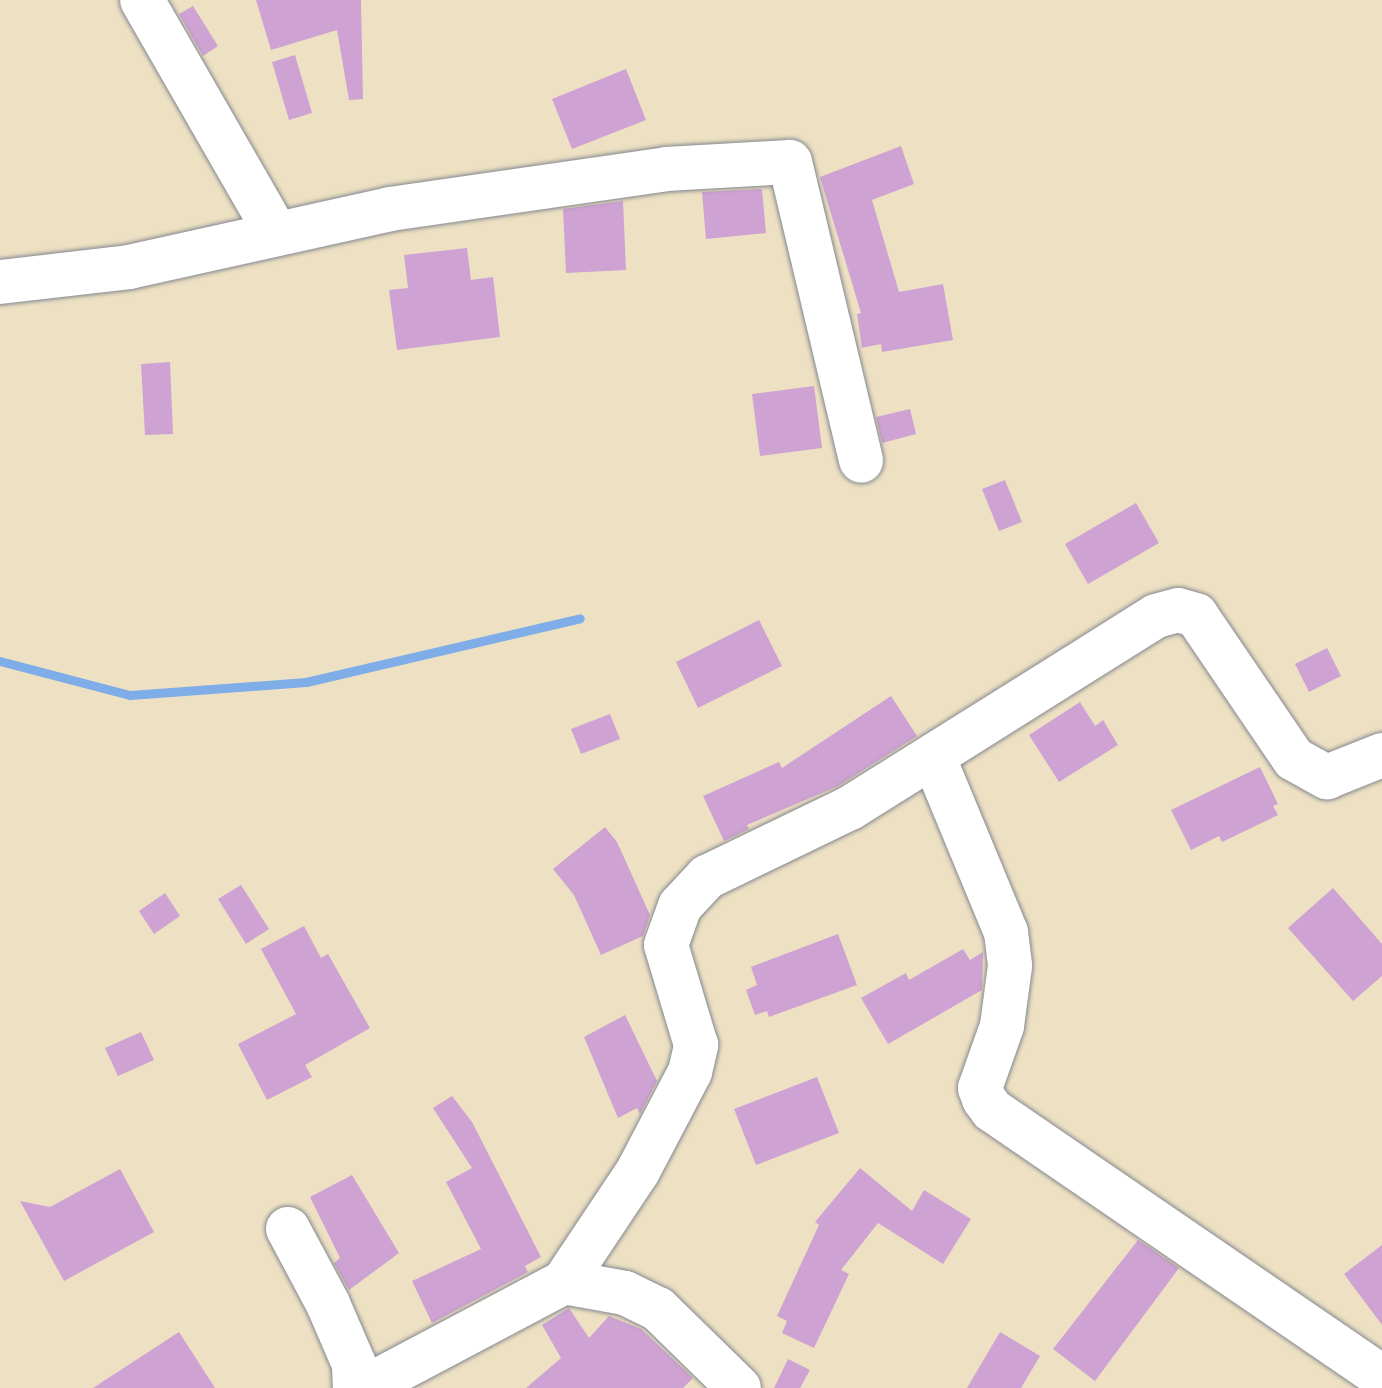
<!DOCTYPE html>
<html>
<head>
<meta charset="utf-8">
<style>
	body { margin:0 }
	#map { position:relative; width:1382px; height:1388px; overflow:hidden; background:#eee1c3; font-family:"Patrick Hand",sans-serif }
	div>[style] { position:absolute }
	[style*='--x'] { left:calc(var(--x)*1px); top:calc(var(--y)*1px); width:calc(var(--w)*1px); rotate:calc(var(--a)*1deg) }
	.stream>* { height:9px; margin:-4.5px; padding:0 4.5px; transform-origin:4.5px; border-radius:4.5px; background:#7eade8 }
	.building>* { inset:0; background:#cea2d2 }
	.roads { filter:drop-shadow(0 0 2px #848890) drop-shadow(0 0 2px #848890) }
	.minor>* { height:44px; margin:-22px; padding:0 22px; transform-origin:22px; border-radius:22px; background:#fff }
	span { translate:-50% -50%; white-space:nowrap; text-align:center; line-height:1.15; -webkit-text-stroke:8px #f6f6f2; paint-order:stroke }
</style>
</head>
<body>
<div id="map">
	<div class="stream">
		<i style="--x:0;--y:661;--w:134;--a:14.7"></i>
		<i style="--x:130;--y:695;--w:176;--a:-4.2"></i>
		<i style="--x:306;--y:682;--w:281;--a:-13.1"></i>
	</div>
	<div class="building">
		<i style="clip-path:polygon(256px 0,361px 0,363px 99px,349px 100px,337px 30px,271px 50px)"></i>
		<i style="clip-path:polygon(193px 6px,218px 46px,203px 56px,179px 14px)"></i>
		<i style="clip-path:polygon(295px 55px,312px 113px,289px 120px,272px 62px)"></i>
		<i style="clip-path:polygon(626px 69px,646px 120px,572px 149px,552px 99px)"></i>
		<i style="clip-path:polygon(901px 146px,914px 184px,872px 200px,899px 292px,943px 284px,953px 340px,882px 352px,881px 344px,862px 348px,857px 314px,861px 313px,820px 177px)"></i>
		<i style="clip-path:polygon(762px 189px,766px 233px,706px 239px,702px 192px)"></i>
		<i style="clip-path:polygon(623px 201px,626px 270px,566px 273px,563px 209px)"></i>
		<i style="clip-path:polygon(467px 248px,471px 280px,493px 277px,500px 337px,397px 350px,389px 290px,408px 288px,404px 255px)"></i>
		<i style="clip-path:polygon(170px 362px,173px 434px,145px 435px,141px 364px)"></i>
		<i style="clip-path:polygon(814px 386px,822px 448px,760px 456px,752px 394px)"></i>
		<i style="clip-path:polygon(910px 409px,916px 434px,882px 443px,876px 417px)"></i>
		<i style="clip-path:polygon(1005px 480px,1022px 522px,999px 531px,982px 489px)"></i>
		<i style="clip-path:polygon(1136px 503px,1159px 543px,1088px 584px,1065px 544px)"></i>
		<i style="clip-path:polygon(759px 620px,782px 666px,698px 708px,676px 662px)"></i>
		<i style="clip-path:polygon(1327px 648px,1341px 676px,1309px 692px,1295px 664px)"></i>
		<i style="clip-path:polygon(891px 696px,917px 736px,838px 786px,747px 825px,749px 829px,724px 841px,703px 796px,779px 762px,782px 768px)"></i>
		<i style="clip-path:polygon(1080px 702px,1095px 726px,1103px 720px,1118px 745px,1059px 782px,1029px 735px)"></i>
		<i style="clip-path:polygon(610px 714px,620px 739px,581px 754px,571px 729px)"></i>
		<i style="clip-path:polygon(1260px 767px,1278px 804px,1273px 806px,1278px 815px,1222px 842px,1219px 836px,1191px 850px,1171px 810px)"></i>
		<i style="clip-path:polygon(605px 827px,617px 842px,650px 915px,643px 936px,601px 955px,574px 895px,553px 869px)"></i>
		<i style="clip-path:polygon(241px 885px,269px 929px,246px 944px,218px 899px)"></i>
		<i style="clip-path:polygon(1333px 888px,1382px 944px,1382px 976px,1353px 1001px,1288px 928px)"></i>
		<i style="clip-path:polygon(165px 893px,180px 916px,154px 934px,139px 911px)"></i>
		<i style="clip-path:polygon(304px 926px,321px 958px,328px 954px,370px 1028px,305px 1065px,312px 1077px,267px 1100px,238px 1044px,296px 1014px,261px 949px)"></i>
		<i style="clip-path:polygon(838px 934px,857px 985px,769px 1017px,767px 1011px,755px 1015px,746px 990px,757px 985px,751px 967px)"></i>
		<i style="clip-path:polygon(963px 949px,970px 960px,983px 952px,982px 990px,888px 1044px,861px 998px,906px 973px,909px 980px)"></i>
		<i style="clip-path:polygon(625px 1015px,657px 1081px,640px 1114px,637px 1108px,618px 1118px,584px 1037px)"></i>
		<i style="clip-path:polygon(141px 1032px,154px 1060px,118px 1076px,105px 1048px)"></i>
		<i style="clip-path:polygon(817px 1077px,839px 1133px,756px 1165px,734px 1109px)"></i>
		<i style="clip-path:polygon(452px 1096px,472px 1122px,541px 1257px,525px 1266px,528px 1272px,432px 1323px,412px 1281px,481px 1249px,446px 1182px,472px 1168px,433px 1108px)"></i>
		<i style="clip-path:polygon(860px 1168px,912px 1211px,924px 1190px,971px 1219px,943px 1264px,878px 1223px,841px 1270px,849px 1274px,814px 1348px,782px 1333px,787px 1321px,777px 1316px,819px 1225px,815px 1222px)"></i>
		<i style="clip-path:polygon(120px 1169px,154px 1232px,64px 1281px,20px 1201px,50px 1207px)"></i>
		<i style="clip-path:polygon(352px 1175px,399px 1253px,349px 1290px,334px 1263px,340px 1258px,310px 1197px)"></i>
		<i style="clip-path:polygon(1138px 1240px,1179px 1268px,1095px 1381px,1053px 1349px)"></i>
		<i style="clip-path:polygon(1382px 1245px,1382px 1325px,1344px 1274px)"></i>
		<i style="clip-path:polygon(569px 1308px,589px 1338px,609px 1316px,641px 1329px,693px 1378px,683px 1388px,526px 1388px,561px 1358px,542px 1325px)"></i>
		<i style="clip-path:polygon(179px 1332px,215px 1388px,93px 1388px)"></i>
		<i style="clip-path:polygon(1000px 1332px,1040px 1356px,1021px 1388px,967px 1388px)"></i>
		<i style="clip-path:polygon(788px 1359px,810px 1370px,800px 1388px,774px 1388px)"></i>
	</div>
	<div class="roads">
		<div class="minor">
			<i style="--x:142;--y:0;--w:267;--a:60.1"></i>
			<i style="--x:0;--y:282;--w:130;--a:-6.6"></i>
			<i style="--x:129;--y:267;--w:267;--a:-12.5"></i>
			<i style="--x:390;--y:209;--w:279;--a:-8.2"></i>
			<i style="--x:666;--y:169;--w:124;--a:-3.2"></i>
			<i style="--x:790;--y:162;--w:307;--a:76.6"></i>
			<i style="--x:933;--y:756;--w:191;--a:67.5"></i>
			<i style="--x:1006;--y:932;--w:34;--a:83"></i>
			<i style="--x:1010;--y:966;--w:61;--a:97.6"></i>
			<i style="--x:1002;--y:1026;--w:66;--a:109.5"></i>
			<i style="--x:980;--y:1088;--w:12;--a:70"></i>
			<i style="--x:984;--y:1099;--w:14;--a:54"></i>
			<i style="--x:992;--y:1110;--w:462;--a:34.4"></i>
			<i style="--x:288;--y:1229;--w:85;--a:61.9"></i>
			<i style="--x:328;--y:1304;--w:65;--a:66.6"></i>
			<i style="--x:354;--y:1364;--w:24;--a:88"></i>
			<i style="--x:564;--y:1282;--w:133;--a:-56.3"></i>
			<i style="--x:638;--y:1171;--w:112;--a:-62.3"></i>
			<i style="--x:690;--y:1072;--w:28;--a:-77"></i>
			<i style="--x:696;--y:1045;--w:104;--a:-106.7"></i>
			<i style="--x:666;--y:945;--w:41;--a:-70.3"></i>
			<i style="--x:680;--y:906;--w:40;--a:-47"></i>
			<i style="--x:707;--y:877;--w:159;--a:-25.8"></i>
			<i style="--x:850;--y:808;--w:361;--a:-32.1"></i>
			<i style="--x:1156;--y:616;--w:23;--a:-15"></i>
			<i style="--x:1178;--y:610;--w:19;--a:16"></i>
			<i style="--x:1196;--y:615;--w:174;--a:55.8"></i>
			<i style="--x:1294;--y:759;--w:38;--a:29"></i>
			<i style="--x:1327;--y:777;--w:59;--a:-21.8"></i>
			<i style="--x:364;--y:1388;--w:226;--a:-27.9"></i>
			<i style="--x:564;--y:1282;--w:62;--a:10.2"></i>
			<i style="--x:625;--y:1293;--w:37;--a:26"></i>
			<i style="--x:658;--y:1309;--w:113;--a:44.3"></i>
		</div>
	</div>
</div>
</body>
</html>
